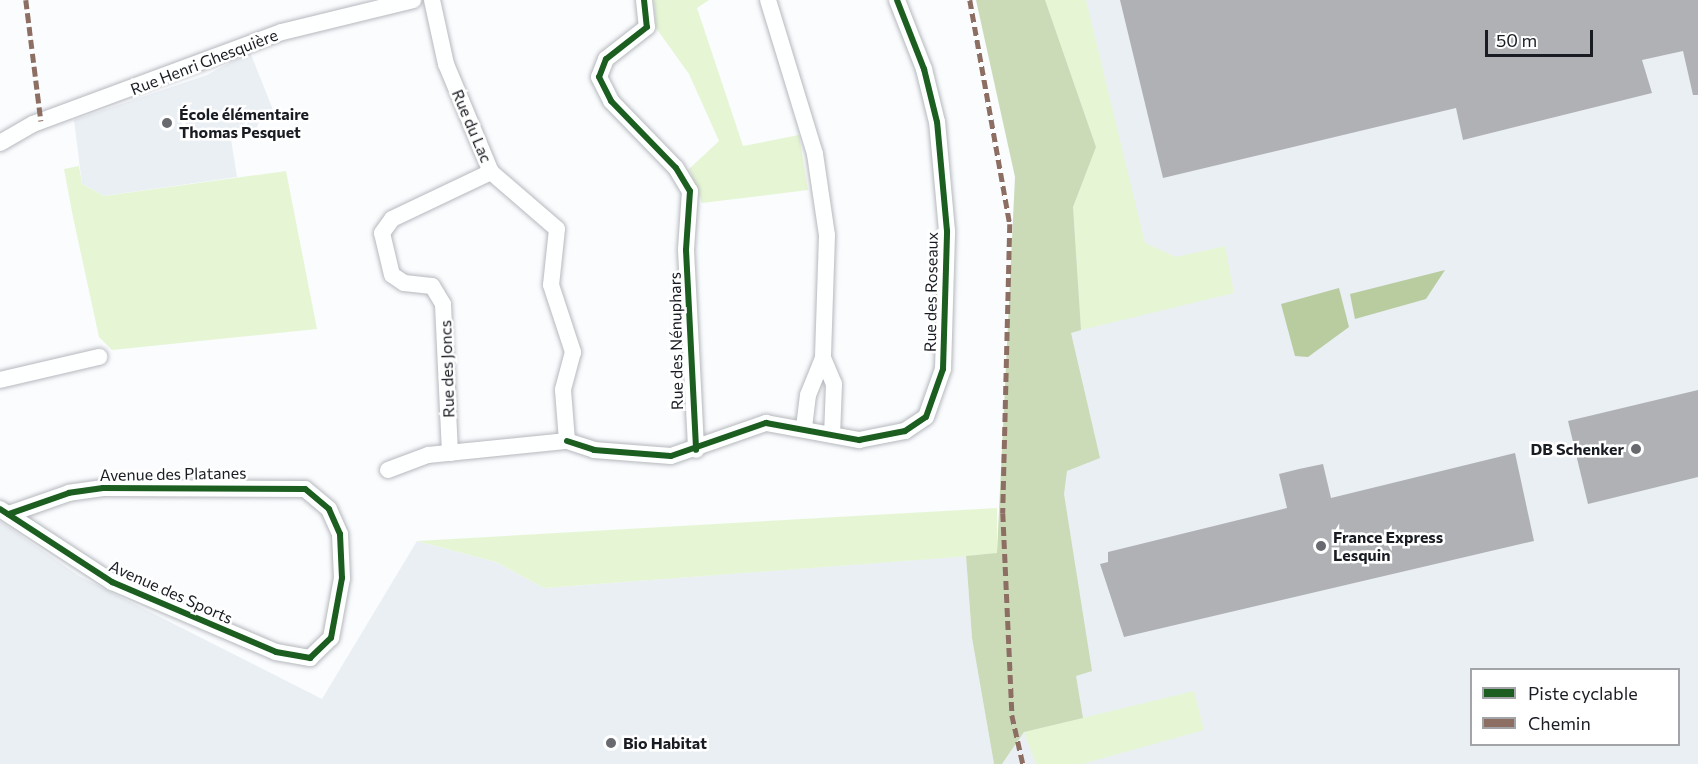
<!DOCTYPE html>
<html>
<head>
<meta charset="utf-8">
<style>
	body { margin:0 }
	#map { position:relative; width:1698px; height:764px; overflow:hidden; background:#fafcfe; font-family:Commissioner,sans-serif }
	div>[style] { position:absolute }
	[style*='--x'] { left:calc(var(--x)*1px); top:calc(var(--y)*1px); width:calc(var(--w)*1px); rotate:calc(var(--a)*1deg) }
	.built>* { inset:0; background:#eaeff4 }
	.green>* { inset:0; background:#e6f6d5 }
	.forest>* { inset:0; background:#cbdbb8 }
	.water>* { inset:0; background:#b8cca0 }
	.building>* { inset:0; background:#afb1b5 }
	.roads { filter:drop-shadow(0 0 2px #b6b8bd) drop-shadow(0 0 2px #b6b8bd) }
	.minor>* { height:16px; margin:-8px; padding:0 8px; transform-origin:8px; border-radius:8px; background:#feffff }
	.quiet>* { height:4.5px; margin-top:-2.25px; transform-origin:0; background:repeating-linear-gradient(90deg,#8d6e63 0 9px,transparent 0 13.5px) }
	.cycleway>* { height:6px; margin:-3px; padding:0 3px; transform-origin:3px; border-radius:3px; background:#1b5e20 }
	.dots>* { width:16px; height:16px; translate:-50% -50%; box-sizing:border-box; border:3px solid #fff; border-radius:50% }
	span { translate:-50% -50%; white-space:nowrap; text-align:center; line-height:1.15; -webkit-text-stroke:5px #fff; paint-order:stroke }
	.street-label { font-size:16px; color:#191c22 }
	.poi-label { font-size:16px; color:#191c22; font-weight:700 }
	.left { translate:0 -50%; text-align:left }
	.right { translate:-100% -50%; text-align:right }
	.legend { position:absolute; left:1470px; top:668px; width:210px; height:78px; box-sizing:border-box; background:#fff; border:2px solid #a3a4a7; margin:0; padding:8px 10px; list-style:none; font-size:18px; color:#191c22 }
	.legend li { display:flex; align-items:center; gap:12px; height:30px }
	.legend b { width:30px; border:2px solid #a3a4a7 }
	.scale { position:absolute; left:1485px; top:30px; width:108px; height:27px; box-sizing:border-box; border:3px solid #191c22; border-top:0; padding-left:8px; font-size:18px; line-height:21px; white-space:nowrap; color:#191c22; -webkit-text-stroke:4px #fff; paint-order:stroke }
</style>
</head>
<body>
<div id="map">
	<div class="built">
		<i style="clip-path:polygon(evenodd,978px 0,1698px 0,1698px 764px,1002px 764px,1024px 732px,1052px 313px,978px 0,1472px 670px,1678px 670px,1678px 744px,1472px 744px,1472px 670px)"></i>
		<i style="clip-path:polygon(250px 52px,275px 115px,260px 120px,253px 136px,231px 139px,237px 177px,104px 196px,82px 184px,74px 120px,207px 75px)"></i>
		<i style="clip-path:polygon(0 521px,79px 576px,322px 699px,417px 541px,496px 562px,544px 588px,966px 556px,972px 638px,994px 764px,0 764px)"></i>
	</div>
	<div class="green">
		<i style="clip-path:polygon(654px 0,709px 0,697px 8px,743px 146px,799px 135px,808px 190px,702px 203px,689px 169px,719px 141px,689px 74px,656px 28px)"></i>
		<i style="clip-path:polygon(1045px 0,1086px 0,1145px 243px,1176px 257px,1225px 246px,1234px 293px,1081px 330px,1073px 207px,1096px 147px)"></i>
		<i style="clip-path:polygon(79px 166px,82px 184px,104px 196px,286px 171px,317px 329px,112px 350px,99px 337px,73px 217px,64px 169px)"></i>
		<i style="clip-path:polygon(997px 508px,997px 554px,544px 588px,496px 562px,417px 541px)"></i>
		<i style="clip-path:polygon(1194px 691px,1204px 730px,1082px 764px,1036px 764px,1024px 732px)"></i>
	</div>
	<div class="forest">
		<i style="clip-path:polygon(976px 0,1045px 0,1096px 147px,1073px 207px,1081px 330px,1071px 333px,1100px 458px,1067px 471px,1064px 494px,1092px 671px,1076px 676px,1083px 718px,1024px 732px,1002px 764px,994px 764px,972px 638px,966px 556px,997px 553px,1015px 177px)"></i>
	</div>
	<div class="water">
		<i style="clip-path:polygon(1445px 270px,1426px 299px,1355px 319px,1350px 294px)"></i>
		<i style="clip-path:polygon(1339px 288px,1349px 327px,1308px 357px,1295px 356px,1281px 304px)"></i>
	</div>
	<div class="building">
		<i style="clip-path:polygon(1120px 0,1698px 0,1698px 95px,1693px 95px,1683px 51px,1642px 60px,1652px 93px,1463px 140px,1456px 108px,1163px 178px)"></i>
		<i style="clip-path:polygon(1698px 390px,1698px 477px,1588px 504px,1568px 421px)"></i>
		<i style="clip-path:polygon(1515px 453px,1534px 541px,1124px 637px,1100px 564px,1108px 562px,1108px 552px,1287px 508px,1279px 474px,1299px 469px,1323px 464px,1331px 498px)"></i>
	</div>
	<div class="roads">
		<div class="minor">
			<i style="--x:432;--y:0;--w:66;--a:77.7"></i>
			<i style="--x:446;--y:64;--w:117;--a:67.4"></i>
			<i style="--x:491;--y:172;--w:87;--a:40.8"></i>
			<i style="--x:557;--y:229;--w:56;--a:96.1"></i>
			<i style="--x:551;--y:285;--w:71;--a:71.8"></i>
			<i style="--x:573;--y:352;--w:39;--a:105"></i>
			<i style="--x:563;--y:390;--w:51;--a:85.5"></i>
			<i style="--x:644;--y:0;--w:27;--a:84"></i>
			<i style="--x:647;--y:27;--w:52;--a:142"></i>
			<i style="--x:606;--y:59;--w:19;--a:111"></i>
			<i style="--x:599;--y:77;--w:27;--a:63"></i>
			<i style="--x:611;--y:101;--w:93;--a:45.9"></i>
			<i style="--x:676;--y:168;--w:27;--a:59"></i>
			<i style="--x:690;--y:191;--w:59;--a:93.9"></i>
			<i style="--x:686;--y:250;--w:200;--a:87.1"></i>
			<i style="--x:768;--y:0;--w:161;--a:73"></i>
			<i style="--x:815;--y:154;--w:82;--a:81.6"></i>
			<i style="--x:827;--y:235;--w:123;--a:91.9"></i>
			<i style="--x:823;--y:358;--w:40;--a:112"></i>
			<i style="--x:808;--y:395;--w:33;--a:97"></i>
			<i style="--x:0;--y:143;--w:38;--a:-30"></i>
			<i style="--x:33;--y:124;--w:265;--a:-20.3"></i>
			<i style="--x:282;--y:32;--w:135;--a:-13.7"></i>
			<i style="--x:823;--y:358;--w:28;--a:67"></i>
			<i style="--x:834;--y:384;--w:51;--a:92.2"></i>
			<i style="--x:0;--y:380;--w:102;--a:-13.1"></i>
			<i style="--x:567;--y:441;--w:28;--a:18"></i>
			<i style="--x:594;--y:450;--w:77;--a:4.5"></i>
			<i style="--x:671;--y:456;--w:101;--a:-19.2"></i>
			<i style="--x:766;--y:423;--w:95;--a:10.4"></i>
			<i style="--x:859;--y:440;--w:47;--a:-11.1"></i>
			<i style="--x:905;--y:431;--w:25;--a:-34"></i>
			<i style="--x:926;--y:417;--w:51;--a:-70.5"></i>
			<i style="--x:943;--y:369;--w:138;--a:-88.3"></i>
			<i style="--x:947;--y:231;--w:109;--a:-95.2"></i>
			<i style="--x:937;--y:122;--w:55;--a:-103.8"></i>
			<i style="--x:924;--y:69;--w:74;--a:-111.4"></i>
			<i style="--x:450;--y:453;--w:149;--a:-92.7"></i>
			<i style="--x:443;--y:304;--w:21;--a:-121"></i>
			<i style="--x:432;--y:286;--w:28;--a:-174"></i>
			<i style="--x:404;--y:283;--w:14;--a:-146"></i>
			<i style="--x:392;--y:275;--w:43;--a:-103.4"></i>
			<i style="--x:382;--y:233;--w:17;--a:-54"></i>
			<i style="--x:392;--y:219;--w:110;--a:-25.4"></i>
			<i style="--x:388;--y:470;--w:43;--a:-20.6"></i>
			<i style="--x:428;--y:455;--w:140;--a:-5.8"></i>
			<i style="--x:0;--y:509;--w:134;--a:33.1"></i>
			<i style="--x:112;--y:582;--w:178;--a:23.1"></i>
			<i style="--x:276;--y:652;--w:35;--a:10"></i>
			<i style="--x:310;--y:658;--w:29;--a:-44"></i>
			<i style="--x:331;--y:638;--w:61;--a:-79.6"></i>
			<i style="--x:342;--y:578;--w:44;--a:-92.6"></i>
			<i style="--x:340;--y:534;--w:27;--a:-114"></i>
			<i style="--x:329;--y:509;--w:31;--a:-140"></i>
			<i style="--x:305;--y:489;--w:202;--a:-179.7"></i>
			<i style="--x:103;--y:488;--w:34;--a:172"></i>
			<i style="--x:69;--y:493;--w:64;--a:160.7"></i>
		</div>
	</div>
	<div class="quiet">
		<i style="--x:26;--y:0;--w:122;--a:82.9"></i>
		<i style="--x:970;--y:0;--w:228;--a:79.9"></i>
		<i style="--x:1010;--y:224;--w:289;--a:91.4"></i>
		<i style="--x:1003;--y:513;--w:202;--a:87.4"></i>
		<i style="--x:1012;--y:715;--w:50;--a:77.3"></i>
	</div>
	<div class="cycleway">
		<i style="--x:644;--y:0;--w:27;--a:84"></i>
		<i style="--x:647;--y:27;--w:52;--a:142"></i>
		<i style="--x:606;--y:59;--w:19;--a:111"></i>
		<i style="--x:599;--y:77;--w:27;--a:63"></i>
		<i style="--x:611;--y:101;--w:93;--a:45.9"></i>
		<i style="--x:676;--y:168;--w:27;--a:59"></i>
		<i style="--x:690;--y:191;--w:59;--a:93.9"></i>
		<i style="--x:686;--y:250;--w:200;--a:87.1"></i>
		<i style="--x:567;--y:441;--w:28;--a:18"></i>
		<i style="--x:594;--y:450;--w:77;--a:4.5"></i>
		<i style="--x:671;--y:456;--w:101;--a:-19.2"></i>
		<i style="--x:766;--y:423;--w:95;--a:10.4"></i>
		<i style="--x:859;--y:440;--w:47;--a:-11.1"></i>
		<i style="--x:905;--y:431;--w:25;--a:-34"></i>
		<i style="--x:926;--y:417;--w:51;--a:-70.5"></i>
		<i style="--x:943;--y:369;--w:138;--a:-88.3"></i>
		<i style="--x:947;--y:231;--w:109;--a:-95.2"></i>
		<i style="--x:937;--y:122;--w:55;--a:-103.8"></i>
		<i style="--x:924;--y:69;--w:74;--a:-111.4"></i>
		<i style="--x:0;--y:509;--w:134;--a:33.1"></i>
		<i style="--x:112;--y:582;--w:178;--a:23.1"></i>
		<i style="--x:276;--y:652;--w:35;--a:10"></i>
		<i style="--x:310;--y:658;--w:29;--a:-44"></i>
		<i style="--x:331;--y:638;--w:61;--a:-79.6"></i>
		<i style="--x:342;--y:578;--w:44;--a:-92.6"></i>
		<i style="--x:340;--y:534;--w:27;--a:-114"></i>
		<i style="--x:329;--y:509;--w:31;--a:-140"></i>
		<i style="--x:305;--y:489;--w:202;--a:-179.7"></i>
		<i style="--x:103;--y:488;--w:34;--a:172"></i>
		<i style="--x:69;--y:493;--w:64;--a:160.7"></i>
	</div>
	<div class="dots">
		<i style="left:167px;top:123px;background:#686a6f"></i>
		<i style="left:1636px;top:449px;background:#686a6f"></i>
		<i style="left:1321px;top:546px;background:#686a6f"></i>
		<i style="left:611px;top:743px;background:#686a6f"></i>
	</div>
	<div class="street-label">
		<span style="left:204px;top:62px;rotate:-21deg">Rue Henri Ghesquière</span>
		<span style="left:472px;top:126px;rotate:67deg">Rue du Lac</span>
		<span style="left:931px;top:292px;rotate:-89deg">Rue des Roseaux</span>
		<span style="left:676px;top:341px;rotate:-91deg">Rue des Nénuphars</span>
		<span style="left:447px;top:369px;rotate:-92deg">Rue des Joncs</span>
		<span style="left:173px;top:474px;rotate:-1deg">Avenue des Platanes</span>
		<span style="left:171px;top:592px;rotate:24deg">Avenue des Sports</span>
	</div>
	<div class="poi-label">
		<span class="left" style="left:179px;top:123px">École élémentaire<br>Thomas Pesquet</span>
		<span class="right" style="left:1624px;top:449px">DB Schenker</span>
		<span class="left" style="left:1333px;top:546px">France Express<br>Lesquin</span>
		<span class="left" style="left:623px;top:743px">Bio Habitat</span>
	</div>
	<ul class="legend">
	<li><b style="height:8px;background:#1b5e20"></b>Piste cyclable</li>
	<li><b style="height:8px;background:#8d6e63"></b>Chemin</li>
	</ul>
	<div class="scale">50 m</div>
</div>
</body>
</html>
